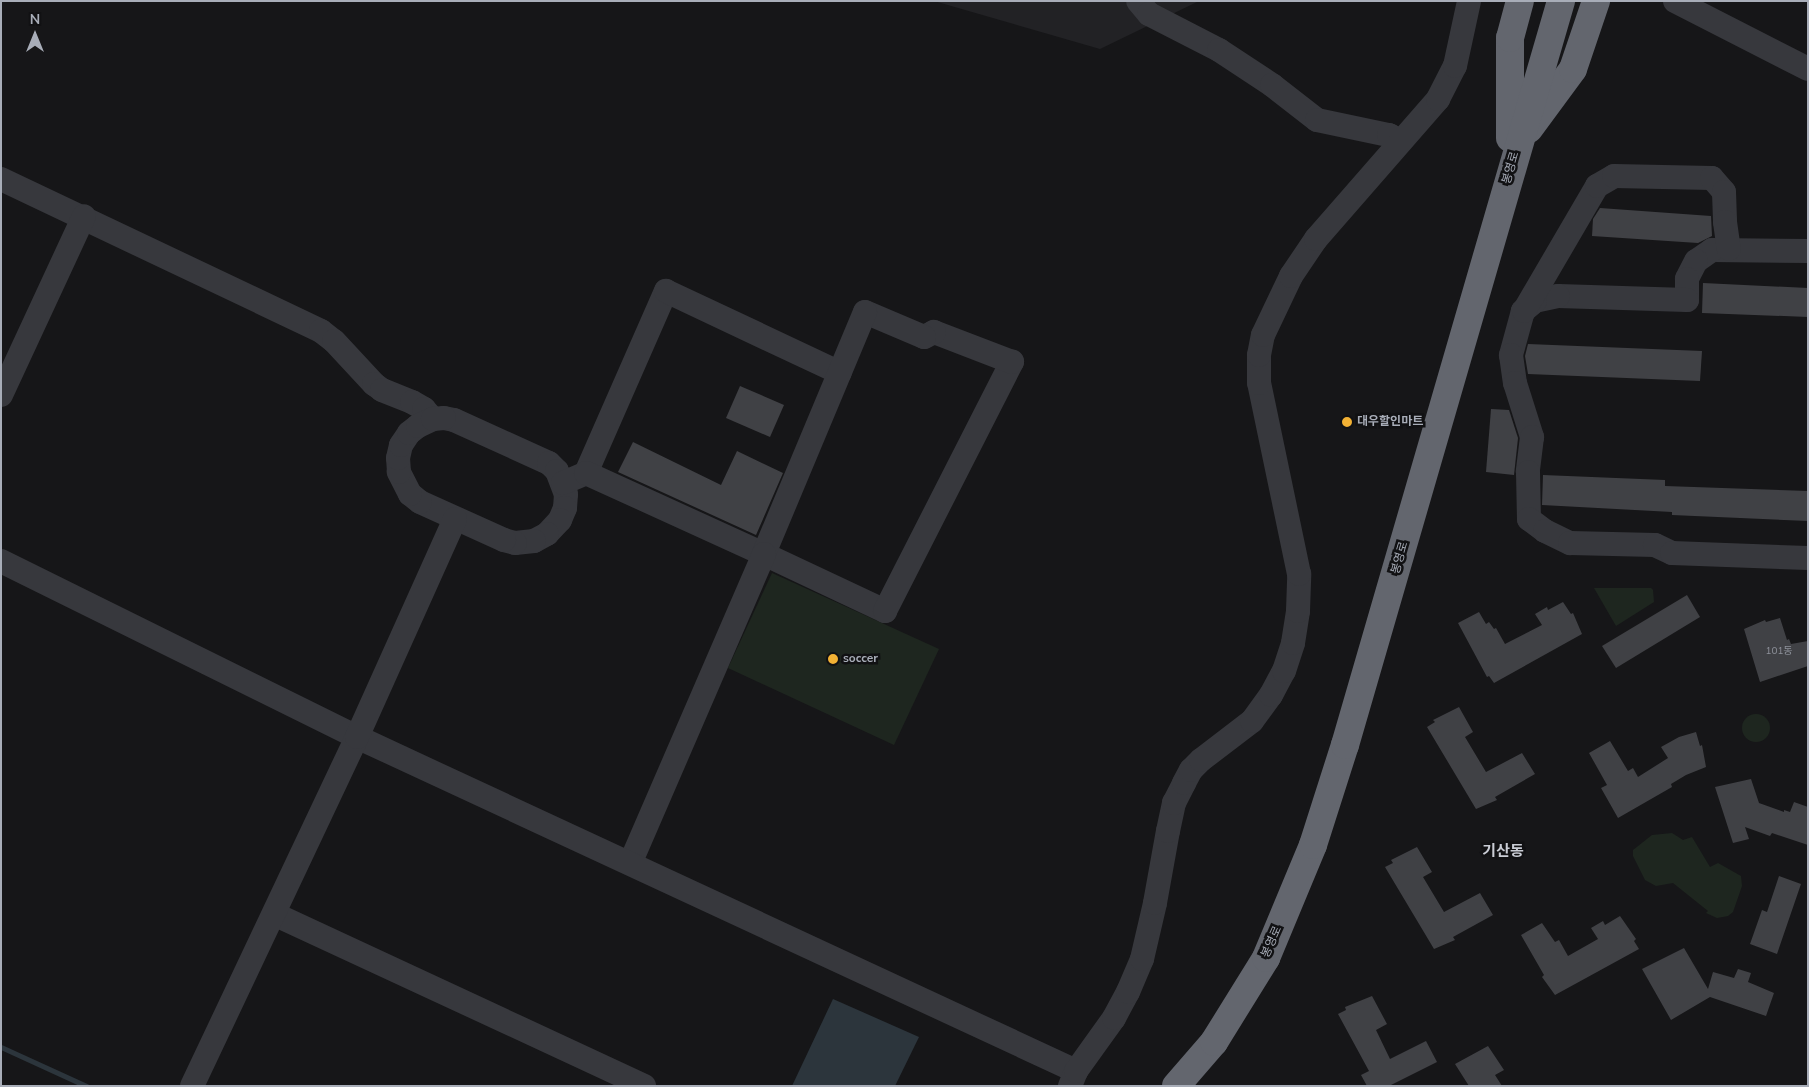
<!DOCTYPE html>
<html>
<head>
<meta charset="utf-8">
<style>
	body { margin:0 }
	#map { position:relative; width:1809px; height:1087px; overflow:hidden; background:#161618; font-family:"Nunito Sans","Noto Sans KR",sans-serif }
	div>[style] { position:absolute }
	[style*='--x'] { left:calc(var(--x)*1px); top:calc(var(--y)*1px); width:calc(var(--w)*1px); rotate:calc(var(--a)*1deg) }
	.built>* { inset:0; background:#222225 }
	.green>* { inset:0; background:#1e261f }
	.round { border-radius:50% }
	.water>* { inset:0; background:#2c353c }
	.stream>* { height:5px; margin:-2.5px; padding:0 2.5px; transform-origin:2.5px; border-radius:2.5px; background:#2c353c }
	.building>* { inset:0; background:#404145 }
	.minor>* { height:24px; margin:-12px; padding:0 12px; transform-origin:12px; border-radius:12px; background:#37383d }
	.highway>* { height:28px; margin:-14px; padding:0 14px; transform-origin:14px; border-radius:14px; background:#63666e }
	.dots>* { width:14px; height:14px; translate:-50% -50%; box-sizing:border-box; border:2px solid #111113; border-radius:50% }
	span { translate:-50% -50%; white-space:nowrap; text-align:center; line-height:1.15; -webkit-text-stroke:5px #111113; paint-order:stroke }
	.number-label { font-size:10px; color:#8e929b }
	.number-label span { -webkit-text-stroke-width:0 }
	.street-label { font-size:12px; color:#a8adb8 }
	.poi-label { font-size:12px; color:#a8adb8; font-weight:700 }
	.left { translate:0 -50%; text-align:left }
	.quarter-label { font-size:15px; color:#c9ccd4; font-weight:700 }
	.frame { position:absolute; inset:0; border:2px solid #a8adb8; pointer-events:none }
	.north { position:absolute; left:10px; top:10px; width:50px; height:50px; -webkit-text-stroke:4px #111113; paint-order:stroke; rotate:0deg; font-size:14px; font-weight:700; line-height:20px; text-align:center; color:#a8adb8 }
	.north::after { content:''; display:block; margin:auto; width:18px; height:22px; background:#a8adb8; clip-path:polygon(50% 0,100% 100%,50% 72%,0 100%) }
</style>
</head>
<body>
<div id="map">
	<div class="built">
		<i style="clip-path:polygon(934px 1px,1199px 1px,1100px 49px)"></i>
	</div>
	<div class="green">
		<i style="clip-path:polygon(772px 573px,939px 649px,894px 745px,728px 668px)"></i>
		<i style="clip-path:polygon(1594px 588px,1651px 588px,1653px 590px,1654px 602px,1616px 626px)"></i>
		<i class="round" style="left:1742px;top:714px;width:28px;height:28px"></i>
		<i style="clip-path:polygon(1672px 833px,1683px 840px,1692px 837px,1710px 867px,1718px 863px,1741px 876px,1742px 886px,1733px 912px,1728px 916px,1717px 918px,1706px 913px,1708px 911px,1673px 883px,1656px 886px,1645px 880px,1633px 856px,1633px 850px,1652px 835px)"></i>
	</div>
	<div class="water">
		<i style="clip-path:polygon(833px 999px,919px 1037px,895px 1086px,792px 1086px)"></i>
	</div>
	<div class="stream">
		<i style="--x:1;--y:1047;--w:94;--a:24.6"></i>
	</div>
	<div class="building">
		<i style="clip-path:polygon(1600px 208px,1711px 216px,1712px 236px,1698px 243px,1592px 236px,1593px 219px)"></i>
		<i style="clip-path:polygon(1703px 283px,1808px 288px,1808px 317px,1702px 313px)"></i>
		<i style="clip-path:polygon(1528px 344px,1702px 351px,1700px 381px,1528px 374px,1525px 356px)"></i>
		<i style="clip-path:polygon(740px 386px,784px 405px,770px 437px,726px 418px)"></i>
		<i style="clip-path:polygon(1491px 409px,1509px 410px,1518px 438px,1514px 475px,1486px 472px)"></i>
		<i style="clip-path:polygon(633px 442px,721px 485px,737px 451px,783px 473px,756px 535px,618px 472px)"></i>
		<i style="clip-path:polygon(1543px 475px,1665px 480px,1665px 486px,1808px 491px,1808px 521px,1672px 515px,1672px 512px,1542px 505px)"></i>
		<i style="clip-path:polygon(1687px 595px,1700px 617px,1616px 668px,1602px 646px)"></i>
		<i style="clip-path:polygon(1563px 602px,1571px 614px,1573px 613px,1582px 634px,1494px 683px,1489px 676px,1487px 677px,1458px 623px,1479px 612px,1486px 624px,1489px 622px,1494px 629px,1496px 628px,1505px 644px,1542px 625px,1535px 614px,1547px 607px,1548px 610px)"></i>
		<i style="clip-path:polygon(1780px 618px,1787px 640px,1789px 639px,1791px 644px,1808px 641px,1808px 666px,1760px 682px,1744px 629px,1765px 620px,1766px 622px)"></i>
		<i style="clip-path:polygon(1459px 707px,1473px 732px,1465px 737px,1486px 772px,1522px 753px,1535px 774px,1495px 797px,1497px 800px,1476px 809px,1427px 727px,1435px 722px,1433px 720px)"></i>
		<i style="clip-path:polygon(1696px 732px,1700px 746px,1702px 745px,1706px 767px,1686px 775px,1671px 784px,1672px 787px,1618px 818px,1601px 788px,1607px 785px,1589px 753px,1610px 741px,1628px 771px,1633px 768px,1638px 777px,1668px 758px,1661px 747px,1679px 737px)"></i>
		<i style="clip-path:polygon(1751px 779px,1759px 803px,1784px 812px,1784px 810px,1790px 812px,1794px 802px,1808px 807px,1808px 845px,1772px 833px,1770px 836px,1745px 827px,1749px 839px,1733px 843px,1715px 787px)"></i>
		<i style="clip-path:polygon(1417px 847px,1432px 872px,1423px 877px,1444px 912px,1480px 893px,1493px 915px,1453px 937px,1455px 940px,1434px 949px,1385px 867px,1393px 863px,1391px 860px)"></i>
		<i style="clip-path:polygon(1779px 876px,1801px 884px,1777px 954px,1750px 944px,1762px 910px,1767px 912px)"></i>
		<i style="clip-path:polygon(1620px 916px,1636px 939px,1634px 941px,1639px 949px,1555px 995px,1542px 977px,1544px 975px,1521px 935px,1542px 923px,1555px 942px,1559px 940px,1568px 956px,1598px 939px,1591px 928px,1603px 921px,1605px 925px)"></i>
		<i style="clip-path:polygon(1684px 948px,1708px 989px,1713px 972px,1734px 978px,1738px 969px,1751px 973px,1748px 982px,1774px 993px,1766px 1016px,1710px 997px,1671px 1020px,1642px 969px)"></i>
		<i style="clip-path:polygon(1372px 996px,1387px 1024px,1376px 1030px,1390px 1059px,1426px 1041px,1437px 1062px,1389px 1086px,1367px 1086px,1361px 1075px,1369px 1071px,1338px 1014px,1346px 1010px,1345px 1007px)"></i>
		<i style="clip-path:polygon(1488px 1046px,1504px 1070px,1495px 1075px,1502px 1086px,1469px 1086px,1455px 1064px)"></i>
	</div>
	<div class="minor">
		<i style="--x:1138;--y:1;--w:17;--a:50"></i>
		<i style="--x:1149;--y:14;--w:79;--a:27.2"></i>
		<i style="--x:1219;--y:50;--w:64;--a:33.4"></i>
		<i style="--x:1272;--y:85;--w:57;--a:37.9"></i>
		<i style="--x:1317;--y:120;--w:74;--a:11.8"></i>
		<i style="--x:1389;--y:135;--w:13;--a:27"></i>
		<i style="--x:1675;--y:1;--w:149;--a:27.1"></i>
		<i style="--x:1;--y:179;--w:354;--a:25.4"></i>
		<i style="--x:321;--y:331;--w:16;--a:38"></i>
		<i style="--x:334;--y:341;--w:59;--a:47.1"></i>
		<i style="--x:374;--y:384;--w:10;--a:37"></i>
		<i style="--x:382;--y:390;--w:32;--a:22"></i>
		<i style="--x:412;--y:402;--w:14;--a:30"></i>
		<i style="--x:424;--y:409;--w:13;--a:48"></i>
		<i style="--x:1808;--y:251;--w:96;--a:-179.4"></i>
		<i style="--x:1712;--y:250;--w:19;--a:145"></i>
		<i style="--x:1696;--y:261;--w:20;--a:117"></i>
		<i style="--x:1687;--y:279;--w:21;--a:90"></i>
		<i style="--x:1687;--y:300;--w:129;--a:-178.2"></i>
		<i style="--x:1558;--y:296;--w:24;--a:168"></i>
		<i style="--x:1535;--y:301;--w:16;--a:140"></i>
		<i style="--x:1523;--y:311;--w:46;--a:105.3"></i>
		<i style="--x:1511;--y:355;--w:28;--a:82"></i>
		<i style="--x:1515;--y:383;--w:57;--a:72.5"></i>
		<i style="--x:1532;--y:437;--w:35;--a:97"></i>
		<i style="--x:1528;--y:472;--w:47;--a:88.8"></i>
		<i style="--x:1529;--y:519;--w:20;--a:37"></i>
		<i style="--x:1545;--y:531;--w:28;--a:26"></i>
		<i style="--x:1570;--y:543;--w:85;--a:1.3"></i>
		<i style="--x:1655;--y:545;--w:19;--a:25"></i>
		<i style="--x:1672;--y:553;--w:136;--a:2.1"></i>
		<i style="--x:1524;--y:311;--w:145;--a:-59.7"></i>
		<i style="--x:1597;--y:186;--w:20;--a:-30"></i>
		<i style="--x:1614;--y:176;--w:98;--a:1.2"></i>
		<i style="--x:1712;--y:178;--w:18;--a:49"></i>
		<i style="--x:1724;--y:192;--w:30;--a:88"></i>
		<i style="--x:1725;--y:222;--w:27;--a:82"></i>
		<i style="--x:1;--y:395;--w:197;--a:-65.1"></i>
		<i style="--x:444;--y:418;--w:10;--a:11"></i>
		<i style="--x:454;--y:420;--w:104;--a:24.4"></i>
		<i style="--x:549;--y:463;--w:11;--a:45"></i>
		<i style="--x:557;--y:471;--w:25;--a:69"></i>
		<i style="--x:566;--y:494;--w:14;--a:94"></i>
		<i style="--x:565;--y:508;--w:13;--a:113"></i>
		<i style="--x:560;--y:520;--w:19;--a:133"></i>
		<i style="--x:547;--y:534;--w:15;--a:152"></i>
		<i style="--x:534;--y:541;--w:19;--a:174"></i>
		<i style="--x:515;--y:543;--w:11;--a:-165"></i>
		<i style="--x:504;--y:540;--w:92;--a:-155.7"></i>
		<i style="--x:420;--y:502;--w:13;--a:-141"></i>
		<i style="--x:410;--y:494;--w:25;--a:-117"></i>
		<i style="--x:399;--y:472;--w:14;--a:-94"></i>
		<i style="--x:398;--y:458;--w:13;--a:-77"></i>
		<i style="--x:401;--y:445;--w:14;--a:-56"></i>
		<i style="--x:409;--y:433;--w:11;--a:-38"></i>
		<i style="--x:418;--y:426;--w:17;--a:-25"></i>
		<i style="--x:433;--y:419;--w:11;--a:-5"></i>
		<i style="--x:586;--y:473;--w:199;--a:-66.3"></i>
		<i style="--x:666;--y:291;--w:192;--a:25.2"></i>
		<i style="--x:563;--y:483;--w:25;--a:-23"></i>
		<i style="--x:586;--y:473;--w:196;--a:24.5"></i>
		<i style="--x:764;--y:554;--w:134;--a:25.2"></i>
		<i style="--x:885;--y:611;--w:280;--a:-63"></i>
		<i style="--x:1012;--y:362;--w:84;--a:-159"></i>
		<i style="--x:934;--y:332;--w:11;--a:153"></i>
		<i style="--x:924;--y:337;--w:64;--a:-157"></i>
		<i style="--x:865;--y:312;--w:262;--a:112.7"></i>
		<i style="--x:764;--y:554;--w:337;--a:113.4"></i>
		<i style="--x:1;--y:561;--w:397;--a:26.3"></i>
		<i style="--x:357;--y:737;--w:793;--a:24.92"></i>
		<i style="--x:274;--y:914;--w:408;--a:24.9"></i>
		<i style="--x:192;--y:1086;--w:386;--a:-64.7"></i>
		<i style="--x:357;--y:737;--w:239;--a:-65.8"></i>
		<i style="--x:1070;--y:1086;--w:16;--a:-68"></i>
		<i style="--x:1076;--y:1071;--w:65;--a:-54.4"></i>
		<i style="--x:1114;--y:1018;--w:30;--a:-62"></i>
		<i style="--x:1128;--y:992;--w:36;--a:-67"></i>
		<i style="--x:1142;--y:959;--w:57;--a:-76.9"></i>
		<i style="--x:1155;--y:903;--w:73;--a:-79.8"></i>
		<i style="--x:1168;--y:831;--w:29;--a:-78"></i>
		<i style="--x:1174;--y:803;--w:22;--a:-63"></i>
		<i style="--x:1184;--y:783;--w:15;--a:-62"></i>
		<i style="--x:1191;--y:770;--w:14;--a:-45"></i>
		<i style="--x:1201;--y:760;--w:64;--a:-37.4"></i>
		<i style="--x:1252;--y:721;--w:32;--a:-54"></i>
		<i style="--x:1271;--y:695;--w:27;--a:-62"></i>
		<i style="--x:1284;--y:671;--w:29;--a:-72"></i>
		<i style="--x:1293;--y:643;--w:32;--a:-81"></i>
		<i style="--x:1298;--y:611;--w:37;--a:-88"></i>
		<i style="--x:1299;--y:574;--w:195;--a:-101.8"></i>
		<i style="--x:1259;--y:383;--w:28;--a:-90"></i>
		<i style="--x:1259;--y:355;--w:20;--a:-79"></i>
		<i style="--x:1263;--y:335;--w:65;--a:-64.6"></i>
		<i style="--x:1291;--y:276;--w:45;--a:-56"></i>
		<i style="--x:1316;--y:239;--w:186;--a:-48.9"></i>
		<i style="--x:1438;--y:99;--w:37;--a:-63"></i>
		<i style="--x:1455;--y:66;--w:66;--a:-77.8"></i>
	</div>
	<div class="highway">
		<i style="--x:1529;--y:129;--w:74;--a:-53.7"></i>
		<i style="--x:1573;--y:69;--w:72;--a:-71.3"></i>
		<i style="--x:1510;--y:138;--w:100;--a:-90"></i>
		<i style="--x:1510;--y:38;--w:38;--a:-75"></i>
		<i style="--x:1176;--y:1086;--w:58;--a:-49.2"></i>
		<i style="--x:1214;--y:1042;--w:99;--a:-58.2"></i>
		<i style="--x:1266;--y:958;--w:122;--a:-67.4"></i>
		<i style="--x:1313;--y:845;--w:105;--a:-72.3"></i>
		<i style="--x:1345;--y:745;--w:775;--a:-73.81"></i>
	</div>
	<div class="dots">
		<i style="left:1347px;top:422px;background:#f2b134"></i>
		<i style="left:833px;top:659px;background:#f2b134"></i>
	</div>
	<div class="number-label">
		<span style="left:1779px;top:652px">101동</span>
	</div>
	<div class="street-label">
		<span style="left:1511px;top:168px;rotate:-74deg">봉영로</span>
		<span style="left:1400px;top:558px;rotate:-74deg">봉영로</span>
		<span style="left:1272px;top:942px;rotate:-66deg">봉영로</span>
	</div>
	<div class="poi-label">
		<span class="left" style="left:1357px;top:422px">대우할인마트</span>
		<span class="left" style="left:843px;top:659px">soccer</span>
	</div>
	<div class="quarter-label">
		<span style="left:1503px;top:852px">기산동</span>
	</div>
	<div class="frame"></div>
	<div class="north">N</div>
</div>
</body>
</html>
